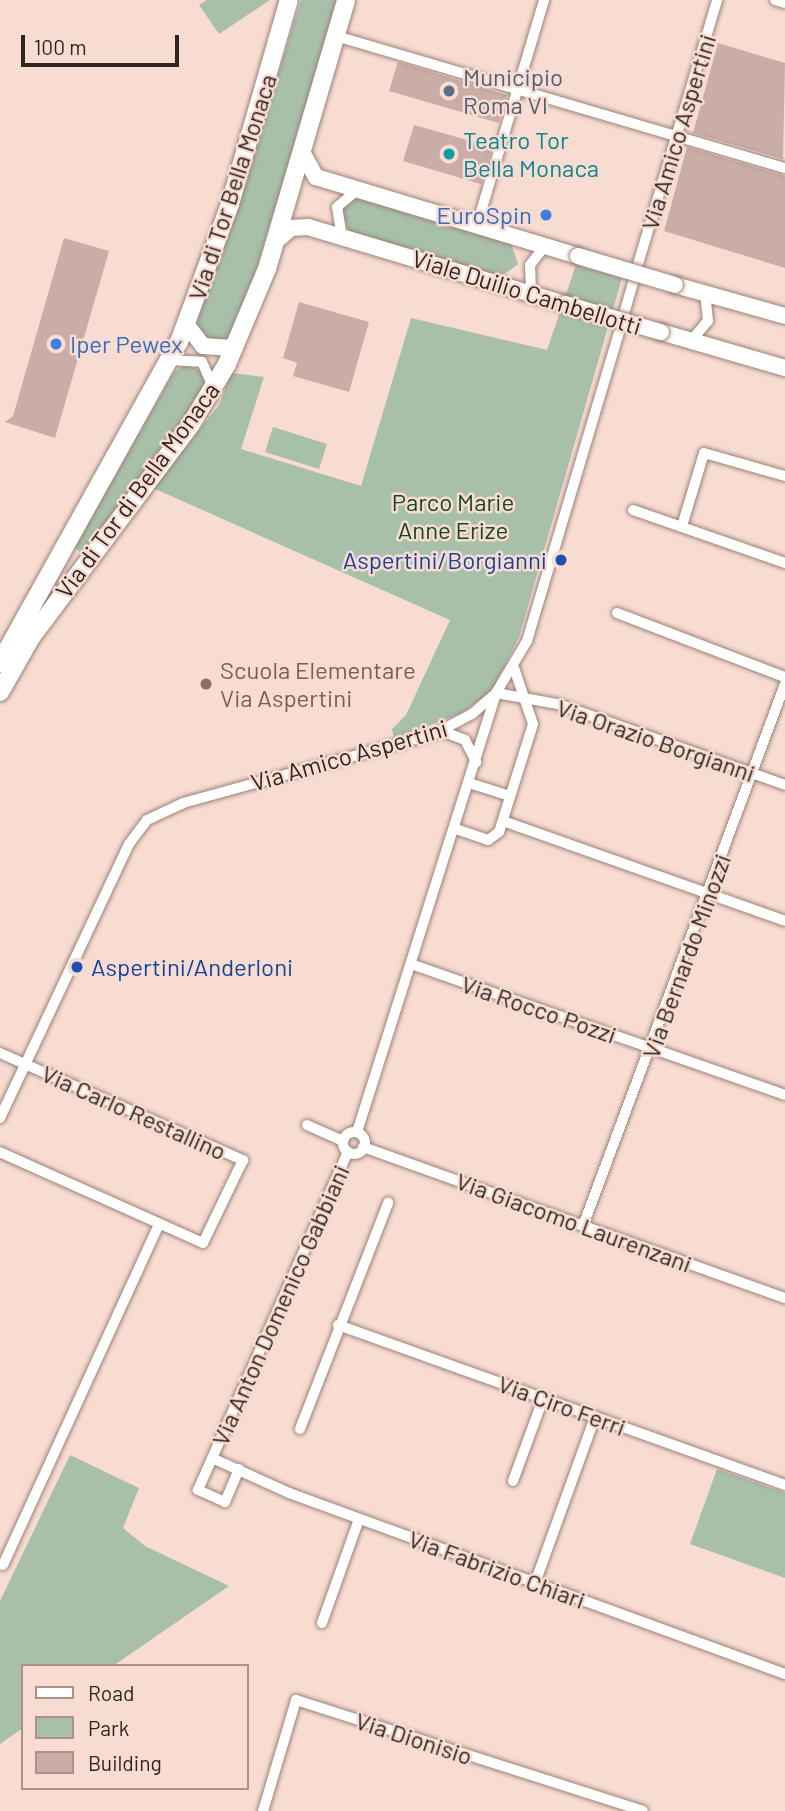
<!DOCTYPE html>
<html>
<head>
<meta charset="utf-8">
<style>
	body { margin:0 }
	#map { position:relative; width:785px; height:1811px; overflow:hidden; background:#f8dcd1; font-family:Barlow,sans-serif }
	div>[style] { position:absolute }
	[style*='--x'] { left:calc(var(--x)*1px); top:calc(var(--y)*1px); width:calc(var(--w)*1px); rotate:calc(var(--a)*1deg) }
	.green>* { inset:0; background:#a8bfaa }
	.building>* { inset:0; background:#caada6 }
	.roads { filter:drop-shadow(0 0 2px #9b8278) drop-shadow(0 0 2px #9b8278) }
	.minor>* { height:10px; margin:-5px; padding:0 5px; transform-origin:5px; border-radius:5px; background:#fff }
	.minor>.ring { margin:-5px; padding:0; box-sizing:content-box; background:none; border:10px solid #fff; border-radius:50% }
	.secondary>* { height:16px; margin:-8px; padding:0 8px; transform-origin:8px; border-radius:8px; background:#fff }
	.primary>* { height:18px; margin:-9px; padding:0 9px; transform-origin:9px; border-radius:9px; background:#fff }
	.bridges { filter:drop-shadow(0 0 2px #9b8278) drop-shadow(0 0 2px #9b8278) }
	.secondary-bridge>* { height:16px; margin:-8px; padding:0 8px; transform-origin:8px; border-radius:8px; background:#fff }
	.dots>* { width:19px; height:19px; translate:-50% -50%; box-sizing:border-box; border:4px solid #f8dcd1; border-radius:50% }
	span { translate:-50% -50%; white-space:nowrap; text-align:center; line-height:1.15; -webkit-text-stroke:5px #f8dcd1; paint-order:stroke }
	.service-label { font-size:24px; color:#4e5e75 }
	.left { translate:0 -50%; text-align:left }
	.street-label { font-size:24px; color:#2f2420 }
	.culture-label { font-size:24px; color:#0d838f }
	.shop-label { font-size:24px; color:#366cbe }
	.right { translate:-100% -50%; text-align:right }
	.park-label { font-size:24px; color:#14491f }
	.transit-label { font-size:24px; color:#164399 }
	.education-label { font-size:24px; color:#785e54 }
	.legend { position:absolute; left:21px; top:1664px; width:228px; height:126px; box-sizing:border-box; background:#f8dcd1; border:2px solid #a8928a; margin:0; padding:9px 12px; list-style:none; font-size:21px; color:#2f2420 }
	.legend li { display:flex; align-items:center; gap:14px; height:35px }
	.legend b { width:35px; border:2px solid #a8928a }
	.scale { position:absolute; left:21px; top:35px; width:158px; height:32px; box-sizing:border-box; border:4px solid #2f2420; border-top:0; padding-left:9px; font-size:21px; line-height:24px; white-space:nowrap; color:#2f2420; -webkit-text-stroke:5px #f8dcd1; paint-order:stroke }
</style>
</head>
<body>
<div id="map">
	<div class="green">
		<i style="clip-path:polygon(207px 0,270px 0,219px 34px,199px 5px)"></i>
		<i style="clip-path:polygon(301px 0,338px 0,246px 303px,229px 338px,211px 342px,198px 329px,197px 319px,234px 219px)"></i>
		<i style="clip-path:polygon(355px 198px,511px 243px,518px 264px,501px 277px,349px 231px,341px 210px)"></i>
		<i style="clip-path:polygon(576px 265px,622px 278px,519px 637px,492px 691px,461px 713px,394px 739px,392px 729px,406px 715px,450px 620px,153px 488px,219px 405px,231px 373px,264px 377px,241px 449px,361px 486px,411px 318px,547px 350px)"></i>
		<i style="clip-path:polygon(185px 365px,202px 371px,205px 386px,151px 466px,81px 552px,74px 548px,174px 372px)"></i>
		<i style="clip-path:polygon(273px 427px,327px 444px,319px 469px,265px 452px)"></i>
		<i style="clip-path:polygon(70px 1455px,139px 1488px,123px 1528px,145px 1546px,229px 1586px,113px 1666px,23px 1666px,23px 1728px,0 1744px,0 1601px)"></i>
		<i style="clip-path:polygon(717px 1469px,785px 1493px,785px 1578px,690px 1544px)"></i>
	</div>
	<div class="building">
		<i style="clip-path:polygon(718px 43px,785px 63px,783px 159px,693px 133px)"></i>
		<i style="clip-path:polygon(398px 62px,507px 95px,499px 123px,389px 91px)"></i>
		<i style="clip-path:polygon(414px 125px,492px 147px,481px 184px,403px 161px)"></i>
		<i style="clip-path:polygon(687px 147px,785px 176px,785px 268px,664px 231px)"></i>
		<i style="clip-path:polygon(64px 238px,109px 251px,55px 438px,5px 422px,13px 416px)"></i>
		<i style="clip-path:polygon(299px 302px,369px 322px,349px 392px,293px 376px,297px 363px,283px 358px)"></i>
	</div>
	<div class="roads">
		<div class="minor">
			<i style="--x:775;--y:0;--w:10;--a:17"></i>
			<i style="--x:336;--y:36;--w:468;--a:16.4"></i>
			<i style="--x:477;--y:225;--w:235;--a:-73.4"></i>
			<i style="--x:342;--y:238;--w:31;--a:-99"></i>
			<i style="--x:337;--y:207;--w:26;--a:-40"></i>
			<i style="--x:638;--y:264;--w:276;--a:-73.3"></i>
			<i style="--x:531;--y:292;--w:27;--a:-92"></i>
			<i style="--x:530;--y:265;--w:24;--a:-52"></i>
			<i style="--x:624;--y:314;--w:33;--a:-74"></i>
			<i style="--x:691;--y:341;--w:26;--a:-50"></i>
			<i style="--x:708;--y:321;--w:27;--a:-96"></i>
			<i style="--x:169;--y:360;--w:33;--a:3"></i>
			<i style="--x:202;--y:362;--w:27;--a:66"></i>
			<i style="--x:633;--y:510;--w:161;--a:19.2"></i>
			<i style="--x:682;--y:526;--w:76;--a:-73.2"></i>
			<i style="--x:704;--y:453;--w:84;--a:15.9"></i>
			<i style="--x:617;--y:613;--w:180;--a:20.9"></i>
			<i style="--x:442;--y:731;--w:25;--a:21"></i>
			<i style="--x:465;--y:740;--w:25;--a:63"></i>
			<i style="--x:469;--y:783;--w:43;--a:17.6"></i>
			<i style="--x:503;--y:821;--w:299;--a:19.5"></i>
			<i style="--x:456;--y:829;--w:34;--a:19"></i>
			<i style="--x:488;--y:840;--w:14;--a:-36"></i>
			<i style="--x:499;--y:832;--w:113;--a:-72.5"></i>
			<i style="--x:533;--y:724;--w:59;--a:-108.7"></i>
			<i style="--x:411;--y:964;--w:396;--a:19.3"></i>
			<i style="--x:0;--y:1053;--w:266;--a:23.8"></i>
			<i style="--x:243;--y:1160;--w:92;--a:115.7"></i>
			<i style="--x:203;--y:1243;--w:222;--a:-155.9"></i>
			<i style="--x:0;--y:1118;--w:303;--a:-64.8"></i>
			<i style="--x:129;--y:844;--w:30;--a:-53"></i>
			<i style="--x:147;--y:820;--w:40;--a:-25"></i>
			<i style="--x:183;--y:803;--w:260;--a:-15.4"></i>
			<i style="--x:434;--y:734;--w:43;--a:-27.8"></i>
			<i style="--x:472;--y:714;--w:32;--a:-41"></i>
			<i style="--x:496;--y:693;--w:61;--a:-59.2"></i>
			<i style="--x:527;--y:641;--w:322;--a:-73.4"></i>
			<i style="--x:307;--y:1125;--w:39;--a:24"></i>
			<i style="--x:357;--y:1132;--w:460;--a:-72.4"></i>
			<i style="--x:496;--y:693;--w:63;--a:10.1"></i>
			<i style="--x:558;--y:704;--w:241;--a:19.6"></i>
			<i class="ring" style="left:343px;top:1132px;width:12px;height:12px"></i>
			<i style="--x:363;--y:1147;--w:448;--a:19.7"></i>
			<i style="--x:583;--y:1226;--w:578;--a:-69.56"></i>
			<i style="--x:338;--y:1325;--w:475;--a:19.7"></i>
			<i style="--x:300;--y:1429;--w:243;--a:-68.7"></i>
			<i style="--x:212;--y:1458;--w:85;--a:24.4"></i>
			<i style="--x:289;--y:1493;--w:528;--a:20.05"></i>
			<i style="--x:239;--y:1469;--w:36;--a:113"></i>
			<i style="--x:225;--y:1502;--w:30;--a:-156"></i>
			<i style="--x:198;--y:1490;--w:370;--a:-66.1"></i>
			<i style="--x:513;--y:1481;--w:87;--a:-69.9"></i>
			<i style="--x:3;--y:1565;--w:375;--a:-65.4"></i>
			<i style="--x:535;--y:1583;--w:177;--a:-70.1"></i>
			<i style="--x:322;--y:1623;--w:110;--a:-70.4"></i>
			<i style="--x:263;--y:1811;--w:116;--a:-73.4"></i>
			<i style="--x:296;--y:1700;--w:364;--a:17.7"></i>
		</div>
		<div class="secondary">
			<i style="--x:302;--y:152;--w:29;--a:61"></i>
			<i style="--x:316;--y:177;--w:274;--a:16.8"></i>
			<i style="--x:275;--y:242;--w:21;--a:-41"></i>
			<i style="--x:291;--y:228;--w:17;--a:-3"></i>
			<i style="--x:308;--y:227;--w:268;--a:16.7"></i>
			<i style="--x:675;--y:285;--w:114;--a:15.7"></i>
			<i style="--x:186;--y:324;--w:28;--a:52"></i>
			<i style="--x:203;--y:346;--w:32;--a:4"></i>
			<i style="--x:661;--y:332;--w:129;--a:16.2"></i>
		</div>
		<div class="primary">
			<i style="--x:0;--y:663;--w:368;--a:-60.9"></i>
			<i style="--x:179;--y:342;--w:147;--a:-69.7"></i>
			<i style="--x:230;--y:204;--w:212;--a:-73.9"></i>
			<i style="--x:0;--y:692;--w:64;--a:-60.3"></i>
			<i style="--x:32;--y:636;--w:265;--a:-53.1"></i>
			<i style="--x:191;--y:424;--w:70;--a:-59"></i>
			<i style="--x:227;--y:364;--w:103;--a:-67.2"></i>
			<i style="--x:267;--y:269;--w:280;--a:-73.6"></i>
		</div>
	</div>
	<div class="bridges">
		<div class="secondary-bridge">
			<i style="--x:578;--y:256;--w:101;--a:16.6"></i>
			<i style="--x:565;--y:304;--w:100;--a:16.3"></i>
		</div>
	</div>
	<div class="dots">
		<i style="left:449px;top:91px;background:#5c6f8a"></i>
		<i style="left:449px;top:154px;background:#0f9aa8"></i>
		<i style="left:546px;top:215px;background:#3f7fe0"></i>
		<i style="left:56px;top:344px;background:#3f7fe0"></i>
		<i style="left:561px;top:560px;background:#1a4fb4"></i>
		<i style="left:206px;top:684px;background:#8d6e63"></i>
		<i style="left:77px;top:967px;background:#1a4fb4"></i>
	</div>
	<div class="service-label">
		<span class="left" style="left:463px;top:91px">Municipio<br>Roma VI</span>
	</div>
	<div class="street-label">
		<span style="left:678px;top:132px;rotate:-73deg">Via Amico Aspertini</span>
		<span style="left:232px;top:187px;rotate:-72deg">Via di Tor Bella Monaca</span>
		<span style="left:527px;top:292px;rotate:17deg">Viale Duilio Cambellotti</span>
		<span style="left:137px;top:490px;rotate:-54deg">Via di Tor di Bella Monaca</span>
		<span style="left:656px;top:740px;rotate:19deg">Via Orazio Borgianni</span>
		<span style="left:349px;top:755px;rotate:-16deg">Via Amico Aspertini</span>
		<span style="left:686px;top:956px;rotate:-70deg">Via Bernardo Minozzi</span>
		<span style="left:539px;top:1009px;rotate:19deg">Via Rocco Pozzi</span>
		<span style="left:134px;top:1112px;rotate:24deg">Via Carlo Restallino</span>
		<span style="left:574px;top:1222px;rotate:20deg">Via Giacomo Laurenzani</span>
		<span style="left:280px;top:1305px;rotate:-66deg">Via Anton Domenico Gabbiani</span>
		<span style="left:562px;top:1405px;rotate:20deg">Via Ciro Ferri</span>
		<span style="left:497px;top:1569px;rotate:20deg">Via Fabrizio Chiari</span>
		<span style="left:414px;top:1738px;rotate:18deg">Via Dionisio</span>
	</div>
	<div class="culture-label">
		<span class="left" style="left:463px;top:154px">Teatro Tor<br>Bella Monaca</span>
	</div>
	<div class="shop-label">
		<span class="right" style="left:532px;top:215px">EuroSpin</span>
		<span class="left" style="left:70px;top:344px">Iper Pewex</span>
	</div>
	<div class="park-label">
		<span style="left:453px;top:516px">Parco Marie<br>Anne Erize</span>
	</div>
	<div class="transit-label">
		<span class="right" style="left:547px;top:560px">Aspertini/Borgianni</span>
		<span class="left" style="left:91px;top:967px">Aspertini/Anderloni</span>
	</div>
	<div class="education-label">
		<span class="left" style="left:220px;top:684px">Scuola Elementare<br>Via Aspertini</span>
	</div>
	<ul class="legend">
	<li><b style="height:9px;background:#fff"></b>Road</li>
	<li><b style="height:19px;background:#a8bfaa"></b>Park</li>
	<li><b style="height:19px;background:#caada6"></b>Building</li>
	</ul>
	<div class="scale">100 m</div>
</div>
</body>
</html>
